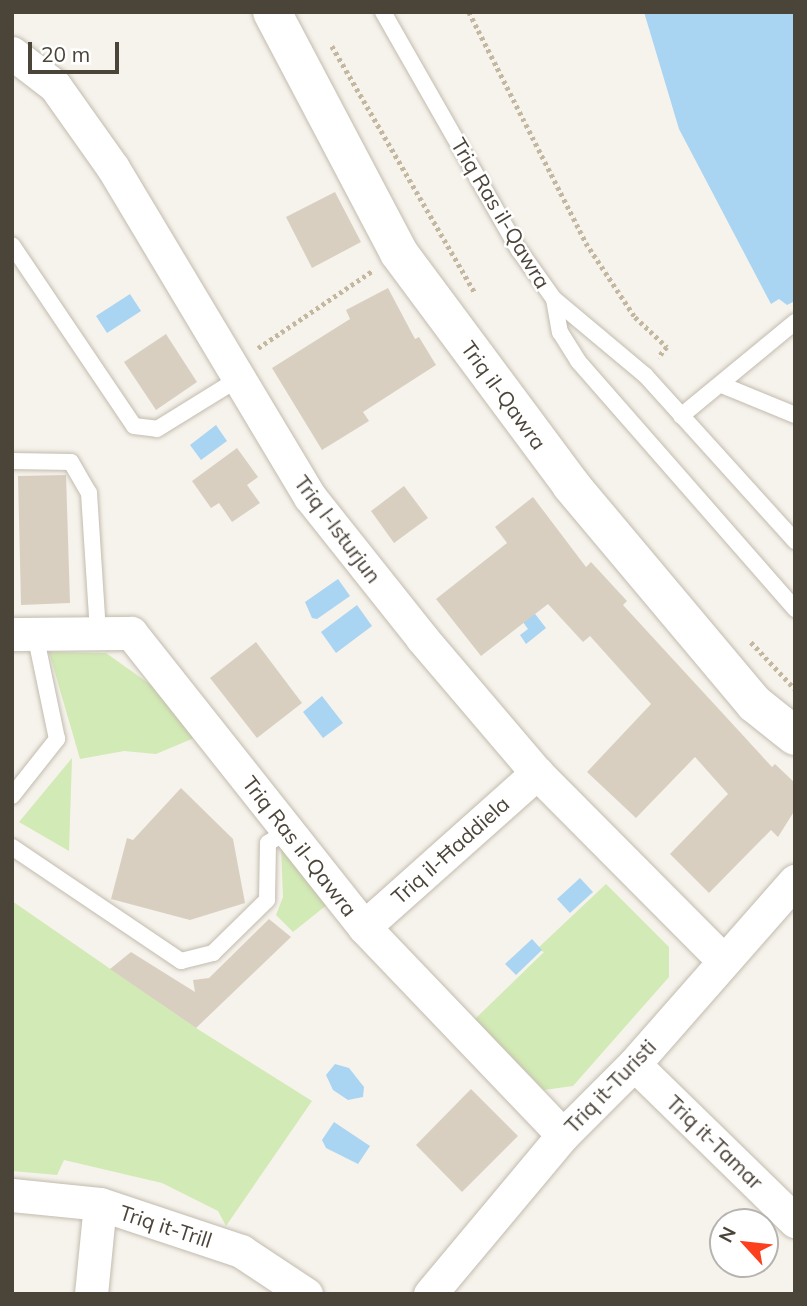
<!DOCTYPE html>
<html>
<head>
<meta charset="utf-8">
<style>
	body { margin:0 }
	#map { position:relative; width:807px; height:1306px; overflow:hidden; background:#f6f3ec; font-family:Mulish,sans-serif }
	div>[style] { position:absolute }
	[style*='--x'] { left:calc(var(--x)*1px); top:calc(var(--y)*1px); width:calc(var(--w)*1px); rotate:calc(var(--a)*1deg) }
	.green>* { inset:0; background:#d2eab5 }
	.water>* { inset:0; background:#a9d4f2 }
	.building>* { inset:0; background:#d8cfc1 }
	.path>* { height:4.5px; margin-top:-2.25px; transform-origin:0; background:repeating-linear-gradient(90deg,#c4b79f 0 3.5px,transparent 0 7px) }
	.roads { filter:drop-shadow(0 0 2px #c2bbae) drop-shadow(0 0 2px #c2bbae) }
	.service>* { height:16px; margin:-8px; padding:0 8px; transform-origin:8px; border-radius:8px; background:#fff }
	.minor>* { height:33px; margin:-16.5px; padding:0 16.5px; transform-origin:16.5px; border-radius:16.5px; background:#fff }
	.tertiary>* { height:38px; margin:-19px; padding:0 19px; transform-origin:19px; border-radius:19px; background:#fff }
	span { translate:-50% -50%; white-space:nowrap; text-align:center; line-height:1.15; -webkit-text-stroke:5px #fff; paint-order:stroke }
	.street-label { font-size:21px; color:#4b4439 }
	.frame { position:absolute; inset:0; border:14px solid #4b4439; pointer-events:none }
	.north { position:absolute; left:709px; top:1208px; width:70px; height:70px; box-sizing:border-box; background:#fff; border:2px solid #b7b4b0; border-radius:50%; rotate:297deg; font-size:19px; font-weight:700; line-height:28px; text-align:center; color:#4b4439 }
	.north::after { content:''; display:block; margin:auto; width:24px; height:32px; background:#fc3f1d; clip-path:polygon(50% 0,100% 100%,50% 72%,0 100%) }
	.scale { position:absolute; left:28px; top:42px; width:91px; height:32px; box-sizing:border-box; border:4px solid #4b4439; border-top:0; padding-left:9px; font-size:21px; line-height:24px; white-space:nowrap; color:#4b4439; -webkit-text-stroke:5px #fff; paint-order:stroke }
</style>
</head>
<body>
<div id="map">
	<div class="green">
		<i style="clip-path:polygon(49px 652px,106px 653px,151px 685px,194px 738px,156px 754px,124px 751px,80px 759px)"></i>
		<i style="clip-path:polygon(72px 758px,69px 851px,19px 822px)"></i>
		<i style="clip-path:polygon(281px 847px,328px 904px,293px 932px,276px 915px,283px 897px)"></i>
		<i style="clip-path:polygon(606px 884px,669px 947px,669px 977px,573px 1086px,544px 1090px,475px 1019px,544px 952px,537px 949px)"></i>
		<i style="clip-path:polygon(12px 901px,196px 1028px,312px 1101px,226px 1226px,218px 1211px,162px 1183px,64px 1160px,57px 1175px,12px 1171px)"></i>
	</div>
	<div class="water">
		<i style="clip-path:polygon(644px 12px,795px 12px,795px 301px,787px 305px,779px 299px,771px 304px,679px 129px)"></i>
		<i style="clip-path:polygon(130px 294px,141px 311px,107px 333px,96px 316px)"></i>
		<i style="clip-path:polygon(216px 425px,227px 441px,201px 460px,190px 445px)"></i>
		<i style="clip-path:polygon(338px 579px,350px 596px,317px 619px,312px 618px,305px 602px)"></i>
		<i style="clip-path:polygon(525px 601px,546px 628px,526px 644px,520px 635px,528px 629px,514px 610px)"></i>
		<i style="clip-path:polygon(357px 605px,372px 626px,336px 653px,321px 632px)"></i>
		<i style="clip-path:polygon(322px 696px,343px 723px,323px 738px,303px 712px)"></i>
		<i style="clip-path:polygon(580px 878px,593px 892px,570px 913px,557px 899px)"></i>
		<i style="clip-path:polygon(532px 939px,542px 950px,516px 975px,505px 964px)"></i>
		<i style="clip-path:polygon(335px 1064px,349px 1068px,364px 1087px,363px 1097px,348px 1100px,333px 1090px,326px 1075px)"></i>
		<i style="clip-path:polygon(334px 1122px,370px 1146px,358px 1164px,326px 1148px,322px 1140px)"></i>
	</div>
	<div class="building">
		<i style="clip-path:polygon(335px 192px,361px 242px,312px 268px,286px 217px)"></i>
		<i style="clip-path:polygon(388px 288px,415px 339px,419px 337px,436px 365px,363px 412px,369px 421px,322px 450px,272px 368px,350px 319px,346px 310px)"></i>
		<i style="clip-path:polygon(166px 334px,197px 382px,156px 410px,124px 362px)"></i>
		<i style="clip-path:polygon(237px 448px,258px 477px,247px 485px,260px 503px,232px 522px,219px 503px,211px 508px,192px 481px)"></i>
		<i style="clip-path:polygon(66px 475px,70px 603px,21px 605px,18px 476px)"></i>
		<i style="clip-path:polygon(404px 486px,428px 518px,394px 543px,371px 511px)"></i>
		<i style="clip-path:polygon(533px 497px,586px 567px,591px 562px,627px 601px,623px 605px,772px 767px,775px 764px,795px 783px,795px 810px,778px 837px,771px 830px,709px 893px,670px 854px,728px 794px,695px 757px,636px 818px,587px 772px,651px 704px,590px 636px,583px 642px,548px 604px,481px 656px,436px 599px,507px 543px,495px 527px)"></i>
		<i style="clip-path:polygon(256px 642px,302px 703px,257px 738px,210px 678px)"></i>
		<i style="clip-path:polygon(181px 788px,233px 839px,245px 903px,190px 920px,111px 899px,127px 838px,133px 840px)"></i>
		<i style="clip-path:polygon(269px 919px,291px 937px,196px 1028px,110px 969px,131px 952px,195px 992px,193px 980px,209px 978px)"></i>
		<i style="clip-path:polygon(471px 1089px,518px 1136px,462px 1192px,416px 1145px)"></i>
	</div>
	<div class="path">
		<i style="--x:469;--y:12;--w:259;--a:63.1"></i>
		<i style="--x:586;--y:243;--w:89;--a:56.5"></i>
		<i style="--x:635;--y:317;--w:44;--a:43.2"></i>
		<i style="--x:667;--y:347;--w:14;--a:129"></i>
		<i style="--x:332;--y:46;--w:285;--a:59.9"></i>
		<i style="--x:258;--y:348;--w:138;--a:-34"></i>
		<i style="--x:751;--y:642;--w:64;--a:46.9"></i>
	</div>
	<div class="roads">
		<div class="service">
			<i style="--x:383;--y:12;--w:274;--a:60.3"></i>
			<i style="--x:519;--y:250;--w:60;--a:54.5"></i>
			<i style="--x:554;--y:299;--w:119;--a:39.9"></i>
			<i style="--x:645;--y:375;--w:224;--a:47.9"></i>
			<i style="--x:12;--y:245;--w:218;--a:56"></i>
			<i style="--x:134;--y:426;--w:23;--a:7"></i>
			<i style="--x:157;--y:429;--w:95;--a:-31.7"></i>
			<i style="--x:554;--y:299;--w:34;--a:80"></i>
			<i style="--x:560;--y:332;--w:34;--a:58"></i>
			<i style="--x:578;--y:361;--w:330;--a:48.8"></i>
			<i style="--x:722;--y:385;--w:79;--a:22.3"></i>
			<i style="--x:681;--y:416;--w:148;--a:-39.5"></i>
			<i style="--x:12;--y:461;--w:59;--a:1"></i>
			<i style="--x:71;--y:462;--w:36;--a:60"></i>
			<i style="--x:89;--y:493;--w:141;--a:86.3"></i>
			<i style="--x:12;--y:796;--w:73;--a:-51.7"></i>
			<i style="--x:57;--y:739;--w:107;--a:-101.8"></i>
			<i style="--x:12;--y:847;--w:204;--a:34"></i>
			<i style="--x:181;--y:961;--w:33;--a:-14"></i>
			<i style="--x:213;--y:953;--w:76;--a:-44.5"></i>
			<i style="--x:267;--y:900;--w:57;--a:-89"></i>
			<i style="--x:268;--y:843;--w:22;--a:-32"></i>
		</div>
		<div class="minor">
			<i style="--x:12;--y:53;--w:54;--a:37.5"></i>
			<i style="--x:55;--y:86;--w:100;--a:54.7"></i>
			<i style="--x:113;--y:168;--w:383;--a:59.1"></i>
			<i style="--x:310;--y:497;--w:180;--a:51.5"></i>
			<i style="--x:422;--y:638;--w:177;--a:49.6"></i>
			<i style="--x:537;--y:773;--w:265;--a:45.2"></i>
			<i style="--x:12;--y:634;--w:119;--a:-0.5"></i>
			<i style="--x:131;--y:633;--w:375;--a:51.6"></i>
			<i style="--x:364;--y:927;--w:288;--a:46.3"></i>
			<i style="--x:364;--y:927;--w:232;--a:-41.7"></i>
			<i style="--x:634;--y:1064;--w:225;--a:44.3"></i>
			<i style="--x:12;--y:1195;--w:88;--a:5.8"></i>
			<i style="--x:100;--y:1204;--w:149;--a:18.4"></i>
			<i style="--x:241;--y:1251;--w:78;--a:33.5"></i>
			<i style="--x:91;--y:1294;--w:90;--a:-84.3"></i>
			<i style="--x:430;--y:1294;--w:207;--a:-50.1"></i>
			<i style="--x:563;--y:1135;--w:100;--a:-45"></i>
			<i style="--x:634;--y:1064;--w:244;--a:-48.7"></i>
		</div>
		<div class="tertiary">
			<i style="--x:272;--y:12;--w:272;--a:62.2"></i>
			<i style="--x:399;--y:253;--w:289;--a:53.4"></i>
			<i style="--x:571;--y:485;--w:286;--a:50"></i>
			<i style="--x:755;--y:704;--w:51;--a:38.7"></i>
		</div>
	</div>
	<div class="street-label">
		<span style="left:501px;top:213px;rotate:59deg">Triq Ras il-Qawra</span>
		<span style="left:504px;top:395px;rotate:54deg">Triq il-Qawra</span>
		<span style="left:338px;top:529px;rotate:53deg">Triq l-Isturjun</span>
		<span style="left:300px;top:846px;rotate:52deg">Triq Ras il-Qawra</span>
		<span style="left:450px;top:850px;rotate:-42deg">Triq il-Ħaddiela</span>
		<span style="left:610px;top:1086px;rotate:-46deg">Triq it-Turisti</span>
		<span style="left:715px;top:1142px;rotate:44deg">Triq it-Tamar</span>
		<span style="left:166px;top:1226px;rotate:18deg">Triq it-Trill</span>
	</div>
	<div class="frame"></div>
	<div class="north">N</div>
	<div class="scale">20 m</div>
</div>
</body>
</html>
